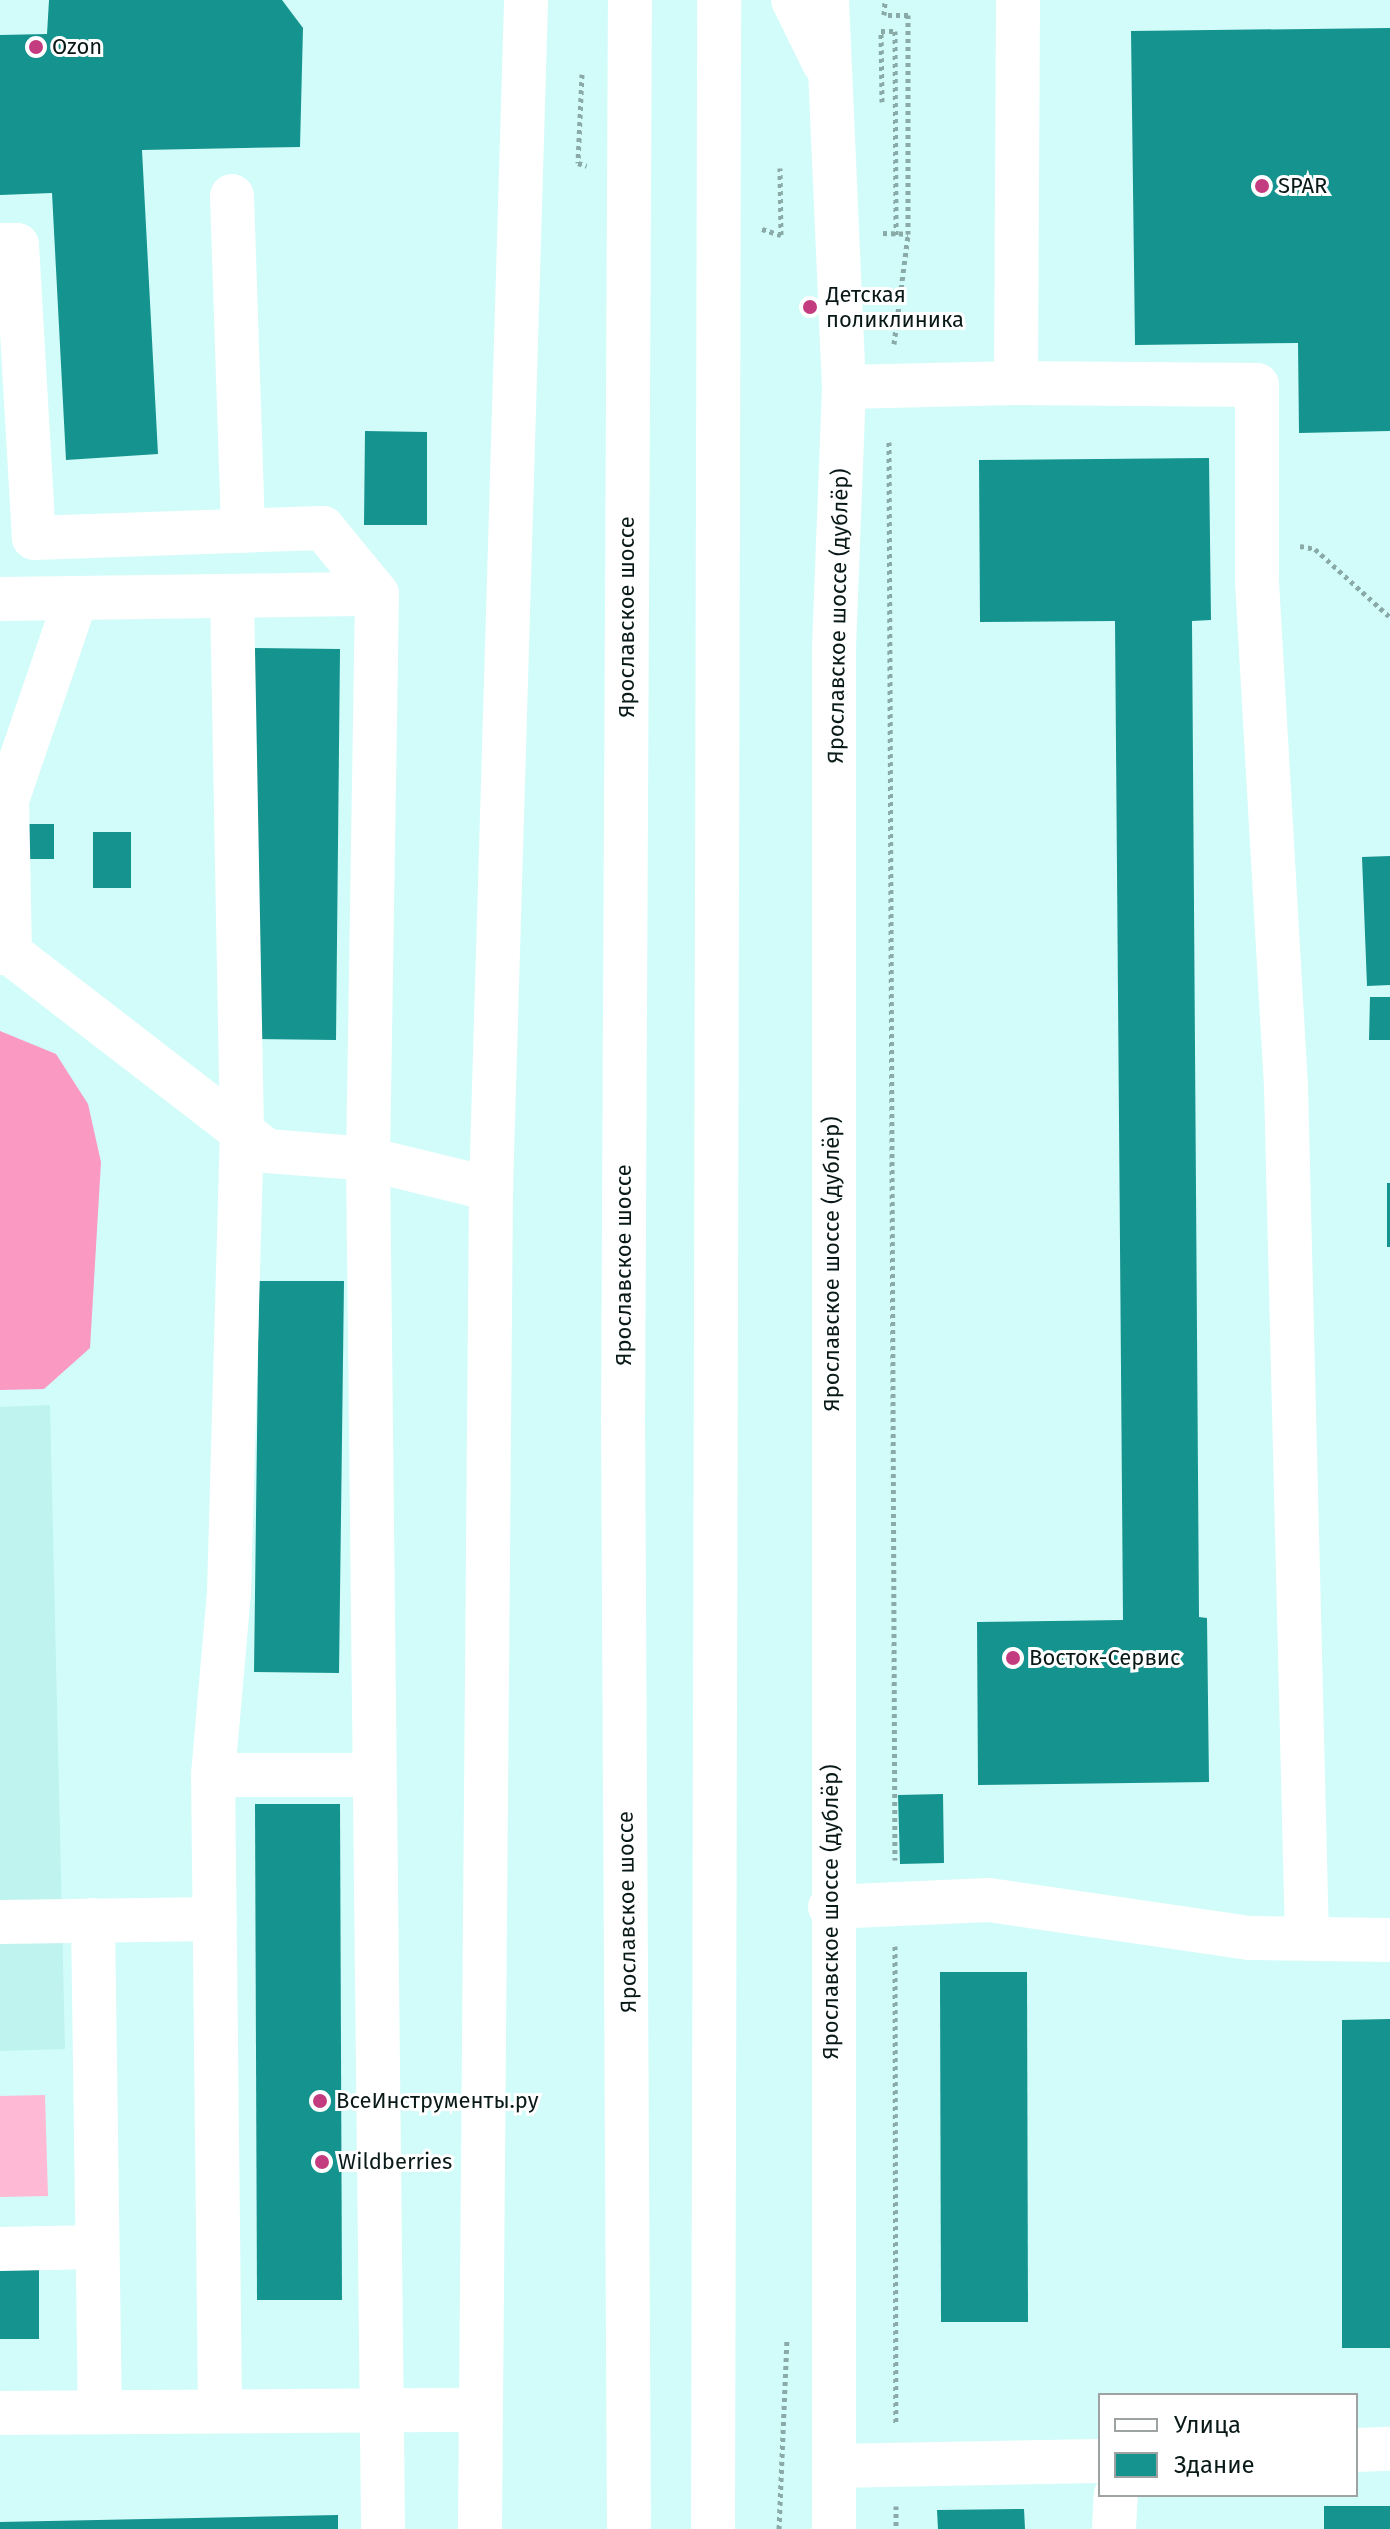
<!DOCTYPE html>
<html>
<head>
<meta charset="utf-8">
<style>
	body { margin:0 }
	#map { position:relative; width:1390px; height:2529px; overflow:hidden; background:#d2fcf9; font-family:"Fira Sans",sans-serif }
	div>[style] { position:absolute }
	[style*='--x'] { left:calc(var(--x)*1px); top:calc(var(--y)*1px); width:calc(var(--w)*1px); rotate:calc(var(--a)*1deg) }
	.built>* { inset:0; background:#bff3ef }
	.green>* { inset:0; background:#feb9d4 }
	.forest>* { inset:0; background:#fa99c2 }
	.building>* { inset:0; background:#15938f }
	.path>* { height:5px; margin-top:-2.5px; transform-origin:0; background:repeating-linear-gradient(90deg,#8aaaa8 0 4px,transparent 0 8px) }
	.minor>* { height:44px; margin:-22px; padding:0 22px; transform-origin:22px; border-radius:22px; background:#fff }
	.major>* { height:44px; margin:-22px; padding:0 22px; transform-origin:22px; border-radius:22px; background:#fff }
	.dots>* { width:22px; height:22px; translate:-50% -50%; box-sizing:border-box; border:4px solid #fff; border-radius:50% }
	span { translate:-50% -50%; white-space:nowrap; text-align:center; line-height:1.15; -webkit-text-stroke:6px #fff; paint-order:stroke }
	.poi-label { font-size:22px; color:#091918 }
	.left { translate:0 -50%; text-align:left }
	.street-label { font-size:22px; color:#091918 }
	.legend { position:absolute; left:1098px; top:2393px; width:260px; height:104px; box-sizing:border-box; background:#fff; border:2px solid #9da3a3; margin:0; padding:10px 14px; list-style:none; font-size:24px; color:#091918 }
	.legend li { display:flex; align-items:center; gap:16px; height:40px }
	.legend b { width:40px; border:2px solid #9da3a3 }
</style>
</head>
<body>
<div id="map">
	<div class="built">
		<i style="clip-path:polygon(50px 1405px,65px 2049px,0 2051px,0 1407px)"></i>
	</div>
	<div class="green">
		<i style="clip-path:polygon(45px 2095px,48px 2196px,0 2197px,0 2096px)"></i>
	</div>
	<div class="forest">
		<i style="clip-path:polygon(0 1031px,56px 1054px,88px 1104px,101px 1162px,90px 1348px,44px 1389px,0 1390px)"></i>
	</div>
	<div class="building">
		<i style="clip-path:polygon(49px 0,282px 0,303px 28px,300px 147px,142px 150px,158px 454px,66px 460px,52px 193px,0 195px,0 35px,47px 34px)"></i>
		<i style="clip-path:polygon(1390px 28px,1390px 431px,1299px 433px,1298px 343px,1135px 345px,1131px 31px)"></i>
		<i style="clip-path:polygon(365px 431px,427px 432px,427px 525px,364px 525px)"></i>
		<i style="clip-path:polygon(1209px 458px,1211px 620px,1192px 621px,1199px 1617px,1207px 1618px,1209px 1782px,978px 1785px,977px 1622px,1123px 1620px,1115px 621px,980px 622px,979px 460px)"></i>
		<i style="clip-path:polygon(255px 648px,340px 649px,336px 1040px,251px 1039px)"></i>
		<i style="clip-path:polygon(23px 824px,54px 824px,54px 859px,23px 859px)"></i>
		<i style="clip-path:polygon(93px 832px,131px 832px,131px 888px,93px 888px)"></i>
		<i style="clip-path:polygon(1390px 856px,1390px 985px,1367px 986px,1362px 857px)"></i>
		<i style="clip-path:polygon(1370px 997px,1390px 997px,1390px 1040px,1369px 1040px)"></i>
		<i style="clip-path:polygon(1387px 1183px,1390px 1183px,1390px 1247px,1387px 1247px)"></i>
		<i style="clip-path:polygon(259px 1281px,344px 1281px,339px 1673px,254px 1672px)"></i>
		<i style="clip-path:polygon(943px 1794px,944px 1863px,900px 1864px,898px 1795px)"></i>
		<i style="clip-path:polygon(255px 1804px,340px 1804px,342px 2300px,257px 2300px)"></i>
		<i style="clip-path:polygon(940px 1972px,1027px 1972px,1028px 2322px,941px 2322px)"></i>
		<i style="clip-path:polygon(1390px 2019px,1390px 2348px,1342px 2348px,1342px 2020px)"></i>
		<i style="clip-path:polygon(0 2269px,39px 2269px,39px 2339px,0 2339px)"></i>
		<i style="clip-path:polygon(1324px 2506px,1390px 2506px,1390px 2529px,1324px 2529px)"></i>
		<i style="clip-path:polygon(1024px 2509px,1025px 2529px,938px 2529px,937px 2510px)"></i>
		<i style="clip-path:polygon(338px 2515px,338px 2529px,0 2529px,0 2522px)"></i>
	</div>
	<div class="path">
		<i style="--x:582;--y:74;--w:89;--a:92.6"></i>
		<i style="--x:578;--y:163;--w:9;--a:18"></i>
		<i style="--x:882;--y:102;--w:71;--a:-90.8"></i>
		<i style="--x:881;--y:31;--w:14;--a:0"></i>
		<i style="--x:895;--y:31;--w:204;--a:89.7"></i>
		<i style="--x:762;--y:229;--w:20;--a:18"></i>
		<i style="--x:781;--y:235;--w:67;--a:-90.9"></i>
		<i style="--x:883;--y:233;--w:25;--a:2"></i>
		<i style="--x:908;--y:234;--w:219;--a:-90"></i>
		<i style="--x:908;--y:15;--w:24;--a:180"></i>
		<i style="--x:884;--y:15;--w:15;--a:-86"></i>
		<i style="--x:894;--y:344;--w:111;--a:-82.7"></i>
		<i style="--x:889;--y:442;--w:1418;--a:89.76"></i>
		<i style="--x:1300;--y:546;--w:15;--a:11"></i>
		<i style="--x:1315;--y:549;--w:101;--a:42.2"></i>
		<i style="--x:895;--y:1946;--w:478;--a:89.9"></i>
		<i style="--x:896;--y:2506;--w:23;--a:90"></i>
		<i style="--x:779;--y:2529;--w:191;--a:-87.6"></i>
	</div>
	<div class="minor">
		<i style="--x:793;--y:0;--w:70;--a:63.8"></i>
		<i style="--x:827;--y:0;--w:387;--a:87.5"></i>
		<i style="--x:844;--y:387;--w:264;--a:92.2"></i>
		<i style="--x:834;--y:651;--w:1878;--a:90"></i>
		<i style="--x:232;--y:196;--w:335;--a:88.1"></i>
		<i style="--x:0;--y:245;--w:17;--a:0"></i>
		<i style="--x:17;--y:245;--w:293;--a:86.7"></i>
		<i style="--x:34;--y:538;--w:289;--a:-2"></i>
		<i style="--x:323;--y:528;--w:85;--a:50.7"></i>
		<i style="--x:377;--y:594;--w:565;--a:90.91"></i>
		<i style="--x:368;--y:1159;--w:1370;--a:89.37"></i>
		<i style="--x:1016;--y:383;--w:241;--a:0.5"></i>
		<i style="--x:1257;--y:385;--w:197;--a:90"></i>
		<i style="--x:1257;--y:582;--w:505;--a:86.71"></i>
		<i style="--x:1286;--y:1086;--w:853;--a:88.59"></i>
		<i style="--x:844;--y:387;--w:172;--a:-1.3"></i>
		<i style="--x:1016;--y:383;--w:383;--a:-89.7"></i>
		<i style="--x:0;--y:599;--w:377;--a:-0.8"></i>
		<i style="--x:0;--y:953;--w:10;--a:0"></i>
		<i style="--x:10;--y:953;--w:324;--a:37.6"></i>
		<i style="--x:267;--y:1151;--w:101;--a:4.5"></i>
		<i style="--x:368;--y:1159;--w:127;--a:13.7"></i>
		<i style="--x:10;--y:953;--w:153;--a:-91.1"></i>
		<i style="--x:7;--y:800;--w:213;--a:-71.1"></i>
		<i style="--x:213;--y:1775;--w:158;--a:0"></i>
		<i style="--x:830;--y:1907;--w:159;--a:-2.5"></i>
		<i style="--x:989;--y:1900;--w:263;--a:8.3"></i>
		<i style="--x:1249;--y:1938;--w:141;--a:0.8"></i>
		<i style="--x:93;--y:1920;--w:490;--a:89.2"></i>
		<i style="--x:0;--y:1922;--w:215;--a:-0.8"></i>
		<i style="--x:0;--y:2249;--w:97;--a:-1.2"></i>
		<i style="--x:220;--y:2409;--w:634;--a:-90.63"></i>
		<i style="--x:213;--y:1775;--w:183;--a:-85"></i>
		<i style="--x:229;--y:1593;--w:461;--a:-88.4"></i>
		<i style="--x:242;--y:1132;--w:535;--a:-91.07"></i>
		<i style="--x:0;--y:2413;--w:481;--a:-0.4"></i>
		<i style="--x:1356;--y:2450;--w:34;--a:-2"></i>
		<i style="--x:834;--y:2466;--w:266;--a:-1.1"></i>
		<i style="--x:480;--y:2529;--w:1340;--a:-89.53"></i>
		<i style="--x:491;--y:1189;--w:1190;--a:-88.31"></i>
		<i style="--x:1114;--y:2529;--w:34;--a:-87"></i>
	</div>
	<div class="major">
		<i style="--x:629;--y:2529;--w:1107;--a:-90.31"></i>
		<i style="--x:623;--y:1422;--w:1422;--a:-89.72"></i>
		<i style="--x:713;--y:2529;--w:2529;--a:-89.86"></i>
	</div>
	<div class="dots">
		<i style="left:36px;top:47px;background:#c23c7f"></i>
		<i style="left:1262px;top:186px;background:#c23c7f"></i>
		<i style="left:810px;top:307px;background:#c23c7f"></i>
		<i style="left:1013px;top:1658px;background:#c23c7f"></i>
		<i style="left:320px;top:2101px;background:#c23c7f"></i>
		<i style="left:322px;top:2162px;background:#c23c7f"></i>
	</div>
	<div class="poi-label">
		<span class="left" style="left:52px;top:47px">Ozon</span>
		<span class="left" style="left:1278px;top:186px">SPAR</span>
		<span class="left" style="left:826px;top:307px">Детская<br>поликлиника</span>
		<span class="left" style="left:1029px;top:1658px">Восток-Сервис</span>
		<span class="left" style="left:336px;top:2101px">ВсеИнструменты.ру</span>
		<span class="left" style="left:338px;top:2162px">Wildberries</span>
	</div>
	<div class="street-label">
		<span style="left:838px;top:616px;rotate:-89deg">Ярославское шоссе (дублёр)</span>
		<span style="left:627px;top:617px;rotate:-90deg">Ярославское шоссе</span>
		<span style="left:832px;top:1264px;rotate:-90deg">Ярославское шоссе (дублёр)</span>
		<span style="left:624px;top:1265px;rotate:-90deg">Ярославское шоссе</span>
		<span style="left:627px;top:1912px;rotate:-91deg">Ярославское шоссе</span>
		<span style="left:831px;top:1912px;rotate:-90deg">Ярославское шоссе (дублёр)</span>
	</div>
	<ul class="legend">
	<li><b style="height:10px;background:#fff"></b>Улица</li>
	<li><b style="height:22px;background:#15938f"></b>Здание</li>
	</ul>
</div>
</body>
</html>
